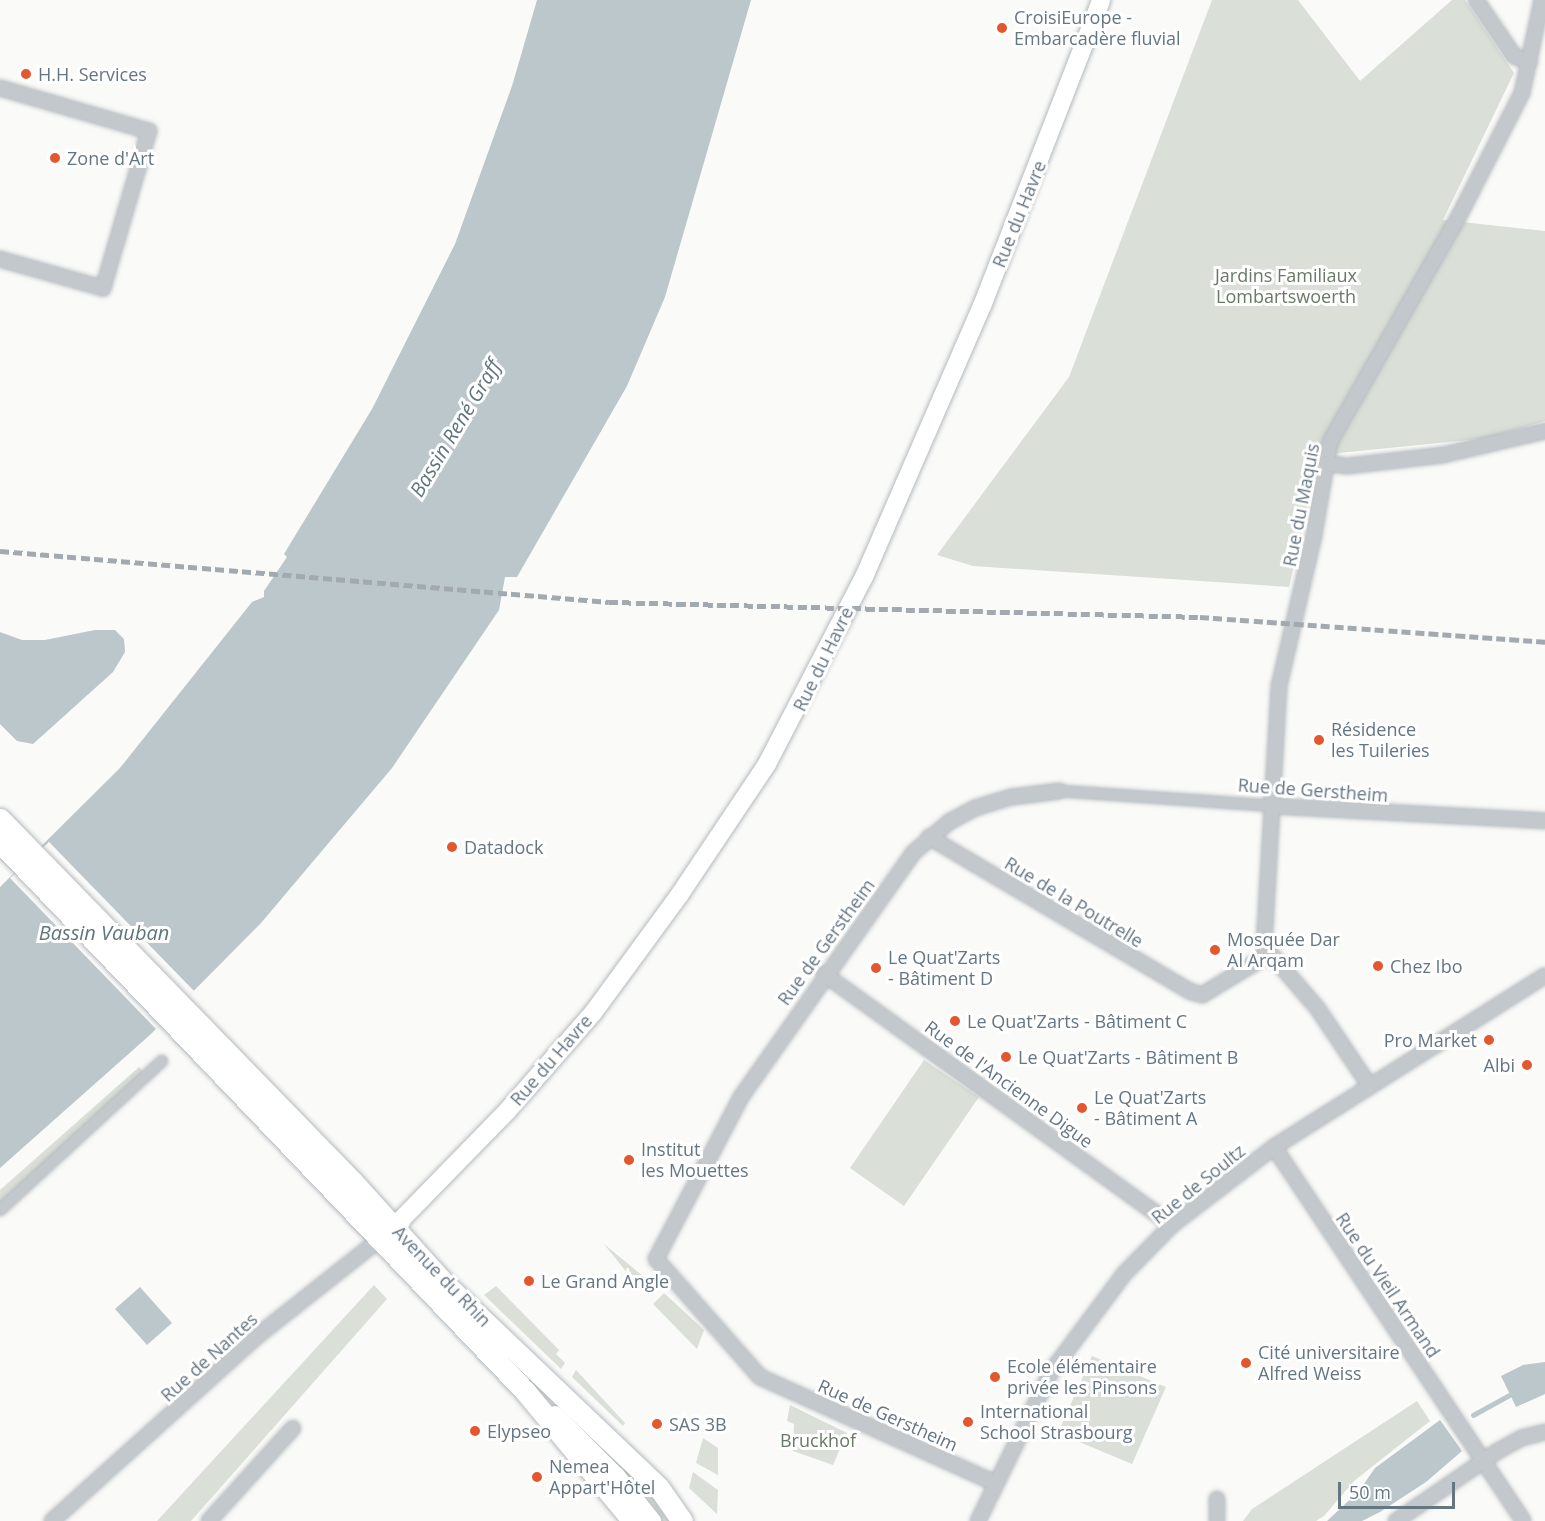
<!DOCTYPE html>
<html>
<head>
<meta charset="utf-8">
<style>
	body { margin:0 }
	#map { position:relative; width:1545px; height:1521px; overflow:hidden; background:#fafaf8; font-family:"Open Sans",sans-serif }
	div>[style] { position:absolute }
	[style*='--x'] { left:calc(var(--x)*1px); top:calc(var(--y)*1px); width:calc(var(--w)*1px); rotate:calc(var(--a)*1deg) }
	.green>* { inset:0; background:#dadfd7 }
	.water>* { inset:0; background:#bbc7cb }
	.pier>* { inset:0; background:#fafaf8 }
	.stream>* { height:4.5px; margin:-2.25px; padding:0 2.25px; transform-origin:2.25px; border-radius:2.25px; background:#bbc7cb }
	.roads { filter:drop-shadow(0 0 2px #b3babf) drop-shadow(0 0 2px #b3babf) }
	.pedestrian>* { height:10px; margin:-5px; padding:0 5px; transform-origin:5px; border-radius:5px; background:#c3c8cc }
	.minor>* { height:14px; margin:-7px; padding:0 7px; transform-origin:7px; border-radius:7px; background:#c3c8cc }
	.secondary>* { height:18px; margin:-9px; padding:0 9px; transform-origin:9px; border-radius:9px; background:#fff }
	.primary>* { height:21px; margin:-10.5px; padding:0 10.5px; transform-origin:10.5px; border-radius:10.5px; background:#fff }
	.rail>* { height:4.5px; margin-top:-2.25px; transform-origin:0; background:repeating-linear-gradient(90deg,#a2aab0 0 9px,transparent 0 13.5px) }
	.dots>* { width:16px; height:16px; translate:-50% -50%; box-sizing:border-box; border:3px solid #fff; border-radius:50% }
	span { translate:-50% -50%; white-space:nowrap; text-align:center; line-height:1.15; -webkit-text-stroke:6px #fff; paint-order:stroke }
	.poi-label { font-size:18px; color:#657683 }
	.left { translate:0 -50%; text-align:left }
	.right { translate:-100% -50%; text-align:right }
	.street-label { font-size:18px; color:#657683 }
	.park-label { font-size:18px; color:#687a64 }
	.water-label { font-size:20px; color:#60757c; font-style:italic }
	.scale { position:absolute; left:1338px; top:1482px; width:117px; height:27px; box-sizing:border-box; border:3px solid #657683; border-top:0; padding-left:8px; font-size:18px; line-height:21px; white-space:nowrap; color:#657683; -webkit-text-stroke:4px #fff; paint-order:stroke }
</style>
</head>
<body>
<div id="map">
	<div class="green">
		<i style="clip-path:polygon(1212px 0,1298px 0,1360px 81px,1452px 0,1465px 0,1514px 73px,1443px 220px,1545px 231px,1545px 421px,1488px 438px,1319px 455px,1289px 587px,973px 566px,937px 555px,1069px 377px)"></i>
		<i style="clip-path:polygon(924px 1060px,979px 1097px,904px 1206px,850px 1168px)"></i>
		<i style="clip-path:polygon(139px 1067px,145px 1074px,0 1205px,0 1190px)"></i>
		<i style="clip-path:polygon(604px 1244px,649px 1281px,640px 1289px)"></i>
		<i style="clip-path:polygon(374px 1285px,387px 1299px,191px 1521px,157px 1521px)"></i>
		<i style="clip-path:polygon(496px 1286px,559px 1350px,556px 1354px,565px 1363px,561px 1369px,484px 1295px)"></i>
		<i style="clip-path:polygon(664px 1293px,704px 1330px,697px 1349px,653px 1304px)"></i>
		<i style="clip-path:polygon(1092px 1356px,1166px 1387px,1132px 1464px,1058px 1433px)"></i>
		<i style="clip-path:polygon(576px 1370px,625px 1423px,623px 1426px,572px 1377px)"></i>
		<i style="clip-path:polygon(1417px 1401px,1430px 1421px,1354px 1481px,1324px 1516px,1316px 1521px,1243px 1521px,1252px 1509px)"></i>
		<i style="clip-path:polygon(790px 1405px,847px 1433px,833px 1465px,793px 1451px,794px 1424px,787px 1421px)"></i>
		<i style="clip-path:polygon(582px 1429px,641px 1481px,672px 1521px,656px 1521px,579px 1432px)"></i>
		<i style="clip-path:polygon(703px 1438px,718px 1448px,718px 1475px,696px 1463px)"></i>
		<i style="clip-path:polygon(693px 1472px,718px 1490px,717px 1514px,689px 1488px)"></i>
	</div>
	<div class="water">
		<i style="clip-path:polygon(537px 0,751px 0,665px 297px,627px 386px,517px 577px,505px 577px,499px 610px,392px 768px,261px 923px,151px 1034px,0 1168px,0 887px,120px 768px,252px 602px,264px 597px,264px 591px,287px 557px,284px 554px,372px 409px,455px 244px,512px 86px)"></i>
		<i style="clip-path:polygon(95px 630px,115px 630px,124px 639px,125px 652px,113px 672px,33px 744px,17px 741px,0 724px,0 632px,22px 640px,45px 640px)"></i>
		<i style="clip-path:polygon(140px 1287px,172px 1323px,147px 1345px,115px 1309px)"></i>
		<i style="clip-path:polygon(1545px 1362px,1545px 1394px,1516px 1407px,1501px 1376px,1523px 1365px)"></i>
		<i style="clip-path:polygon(1440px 1420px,1462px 1451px,1426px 1482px,1380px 1512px,1362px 1521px,1327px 1521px,1359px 1491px,1375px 1468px)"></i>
	</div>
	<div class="pier">
		<i style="clip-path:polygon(49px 842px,194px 991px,156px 1029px,10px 878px)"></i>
	</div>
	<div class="stream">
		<i style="--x:1473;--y:1415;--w:46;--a:-28.8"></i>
	</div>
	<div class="roads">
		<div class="pedestrian">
			<i style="--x:1060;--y:791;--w:213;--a:4"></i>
			<i style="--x:0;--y:1210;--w:220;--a:-42.6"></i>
		</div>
		<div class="minor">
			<i style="--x:1476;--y:0;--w:68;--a:55.8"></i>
			<i style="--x:1514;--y:56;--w:17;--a:21"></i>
			<i style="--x:0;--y:88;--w:155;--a:16.1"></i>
			<i style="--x:149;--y:131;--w:164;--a:106.3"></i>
			<i style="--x:103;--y:288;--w:107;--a:-164.3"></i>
			<i style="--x:1325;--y:463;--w:22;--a:8"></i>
			<i style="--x:1347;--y:466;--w:97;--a:-6.5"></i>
			<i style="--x:1443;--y:455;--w:105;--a:-13.2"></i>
			<i style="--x:1272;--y:806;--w:273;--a:3.1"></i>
			<i style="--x:929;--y:837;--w:302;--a:30.6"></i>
			<i style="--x:1189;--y:991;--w:14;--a:17"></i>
			<i style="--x:1202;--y:995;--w:77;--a:-31.2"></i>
			<i style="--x:824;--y:974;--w:429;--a:35.8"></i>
			<i style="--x:1369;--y:1085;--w:92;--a:-123.9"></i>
			<i style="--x:1318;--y:1009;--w:83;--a:-130.6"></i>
			<i style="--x:1264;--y:946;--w:260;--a:-86.7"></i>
			<i style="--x:1279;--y:686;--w:155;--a:-76.9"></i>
			<i style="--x:1314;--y:535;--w:94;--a:-80.2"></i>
			<i style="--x:1330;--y:442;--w:260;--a:-60.3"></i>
			<i style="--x:1459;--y:216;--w:138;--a:-62.9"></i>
			<i style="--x:1522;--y:93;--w:95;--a:-77.9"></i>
			<i style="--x:1274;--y:1147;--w:449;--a:56.3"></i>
			<i style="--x:995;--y:1483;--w:258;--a:-155.7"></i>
			<i style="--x:760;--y:1377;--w:157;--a:-131.4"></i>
			<i style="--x:656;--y:1259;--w:183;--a:-62.3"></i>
			<i style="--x:741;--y:1097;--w:299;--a:-54.8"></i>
			<i style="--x:913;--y:853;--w:48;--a:-40.7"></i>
			<i style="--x:949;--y:822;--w:30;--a:-28"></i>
			<i style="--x:975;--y:808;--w:39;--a:-17"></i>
			<i style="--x:1012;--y:797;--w:48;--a:-7.1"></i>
			<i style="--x:1217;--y:1499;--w:22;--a:90"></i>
			<i style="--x:52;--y:1521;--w:280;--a:-42"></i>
			<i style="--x:260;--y:1334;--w:161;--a:-38.4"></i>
			<i style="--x:209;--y:1521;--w:125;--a:-47.9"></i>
			<i style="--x:978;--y:1521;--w:166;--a:-63.9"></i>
			<i style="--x:1051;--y:1372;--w:122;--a:-53.3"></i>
			<i style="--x:1124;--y:1274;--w:69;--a:-45.6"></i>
			<i style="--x:1172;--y:1225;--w:128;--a:-37.4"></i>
			<i style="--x:1274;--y:1147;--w:320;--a:-32.3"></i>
			<i style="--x:1396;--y:1521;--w:124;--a:-34.5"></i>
			<i style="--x:1498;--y:1451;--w:26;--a:-29"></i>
			<i style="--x:1521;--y:1438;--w:25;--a:-14"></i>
		</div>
		<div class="secondary">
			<i style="--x:394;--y:1227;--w:163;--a:-45.7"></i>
			<i style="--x:508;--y:1110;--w:129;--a:-48.8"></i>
			<i style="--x:593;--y:1013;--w:147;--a:-53.8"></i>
			<i style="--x:680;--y:894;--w:156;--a:-56.2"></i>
			<i style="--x:767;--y:764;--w:211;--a:-62.6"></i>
			<i style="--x:864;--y:577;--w:296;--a:-66.5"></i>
			<i style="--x:982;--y:306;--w:328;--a:-68.7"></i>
			<i style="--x:555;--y:1415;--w:86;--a:45"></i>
			<i style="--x:616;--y:1476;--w:58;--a:51.3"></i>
		</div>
		<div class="primary">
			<i style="--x:0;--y:819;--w:506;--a:45.8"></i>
			<i style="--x:353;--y:1182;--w:136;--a:48"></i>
			<i style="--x:444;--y:1283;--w:297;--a:43.6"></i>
			<i style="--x:659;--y:1488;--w:40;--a:55.1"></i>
			<i style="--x:0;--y:842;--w:760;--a:46.28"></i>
			<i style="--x:525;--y:1391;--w:169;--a:50.3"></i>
		</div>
	</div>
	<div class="rail">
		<i style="--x:0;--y:551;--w:611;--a:4.79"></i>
		<i style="--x:609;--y:602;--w:591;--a:1.45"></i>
		<i style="--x:1200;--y:617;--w:346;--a:4.1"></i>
	</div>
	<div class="dots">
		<i style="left:1002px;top:28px;background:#e4572e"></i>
		<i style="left:26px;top:74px;background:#e4572e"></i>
		<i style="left:55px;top:158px;background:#e4572e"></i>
		<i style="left:1319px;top:740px;background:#e4572e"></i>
		<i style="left:452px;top:847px;background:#e4572e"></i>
		<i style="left:1215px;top:950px;background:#e4572e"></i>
		<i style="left:1378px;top:966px;background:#e4572e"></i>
		<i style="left:876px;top:968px;background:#e4572e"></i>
		<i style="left:955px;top:1021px;background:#e4572e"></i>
		<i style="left:1489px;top:1040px;background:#e4572e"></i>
		<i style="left:1006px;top:1057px;background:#e4572e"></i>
		<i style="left:1527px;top:1065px;background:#e4572e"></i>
		<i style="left:1082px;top:1108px;background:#e4572e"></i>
		<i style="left:629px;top:1160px;background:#e4572e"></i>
		<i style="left:529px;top:1281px;background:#e4572e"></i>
		<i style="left:1246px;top:1363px;background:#e4572e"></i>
		<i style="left:995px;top:1377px;background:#e4572e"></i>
		<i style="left:968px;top:1422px;background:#e4572e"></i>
		<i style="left:657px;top:1424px;background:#e4572e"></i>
		<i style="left:475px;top:1431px;background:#e4572e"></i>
		<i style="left:537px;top:1477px;background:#e4572e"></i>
	</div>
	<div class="poi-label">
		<span class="left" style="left:1014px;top:28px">CroisiEurope -<br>Embarcadère fluvial</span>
		<span class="left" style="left:38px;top:74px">H.H. Services</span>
		<span class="left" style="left:67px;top:158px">Zone d'Art</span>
		<span class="left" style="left:1331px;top:740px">Résidence<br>les Tuileries</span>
		<span class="left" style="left:464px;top:847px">Datadock</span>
		<span class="left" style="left:1227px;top:950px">Mosquée Dar<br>Al Arqam</span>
		<span class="left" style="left:888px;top:968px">Le Quat'Zarts<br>- Bâtiment D</span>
		<span class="left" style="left:1390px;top:966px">Chez Ibo</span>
		<span class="left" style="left:967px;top:1021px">Le Quat'Zarts - Bâtiment C</span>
		<span class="right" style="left:1477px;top:1040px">Pro Market</span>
		<span class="left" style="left:1018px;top:1057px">Le Quat'Zarts - Bâtiment B</span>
		<span class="right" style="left:1515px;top:1065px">Albi</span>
		<span class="left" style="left:1094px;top:1108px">Le Quat'Zarts<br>- Bâtiment A</span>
		<span class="left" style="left:641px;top:1160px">Institut<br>les Mouettes</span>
		<span class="left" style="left:541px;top:1281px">Le Grand Angle</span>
		<span class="left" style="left:1258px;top:1363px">Cité universitaire<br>Alfred Weiss</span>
		<span class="left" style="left:1007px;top:1377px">Ecole élémentaire<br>privée les Pinsons</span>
		<span class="left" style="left:980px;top:1422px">International<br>School Strasbourg</span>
		<span class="left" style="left:669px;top:1424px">SAS 3B</span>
		<span class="left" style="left:487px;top:1431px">Elypseo</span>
		<span class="left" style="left:549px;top:1477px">Nemea<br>Appart'Hôtel</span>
	</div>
	<div class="street-label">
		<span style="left:1019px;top:214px;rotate:-68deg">Rue du Havre</span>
		<span style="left:1301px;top:505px;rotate:-79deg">Rue du Maquis</span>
		<span style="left:823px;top:659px;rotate:-64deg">Rue du Havre</span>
		<span style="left:1313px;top:790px;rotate:4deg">Rue de Gerstheim</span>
		<span style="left:1074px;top:902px;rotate:31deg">Rue de la Poutrelle</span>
		<span style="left:826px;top:942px;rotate:-54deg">Rue de Gerstheim</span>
		<span style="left:551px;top:1060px;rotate:-49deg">Rue du Havre</span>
		<span style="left:1009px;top:1084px;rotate:36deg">Rue de l'Ancienne Digue</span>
		<span style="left:1198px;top:1184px;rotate:-39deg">Rue de Soultz</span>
		<span style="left:442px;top:1276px;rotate:46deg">Avenue du Rhin</span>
		<span style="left:1388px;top:1285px;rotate:56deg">Rue du Vieil Armand</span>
		<span style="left:209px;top:1357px;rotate:-42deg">Rue de Nantes</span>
		<span style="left:888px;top:1415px;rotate:24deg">Rue de Gerstheim</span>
	</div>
	<div class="park-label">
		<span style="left:1286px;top:286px">Jardins Familiaux<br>Lombartswoerth</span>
		<span style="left:818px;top:1440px">Bruckhof</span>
	</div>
	<div class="water-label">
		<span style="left:455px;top:428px;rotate:-59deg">Bassin René Graff</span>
		<span style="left:104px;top:932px">Bassin Vauban</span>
	</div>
	<div class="scale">50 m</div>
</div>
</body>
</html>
